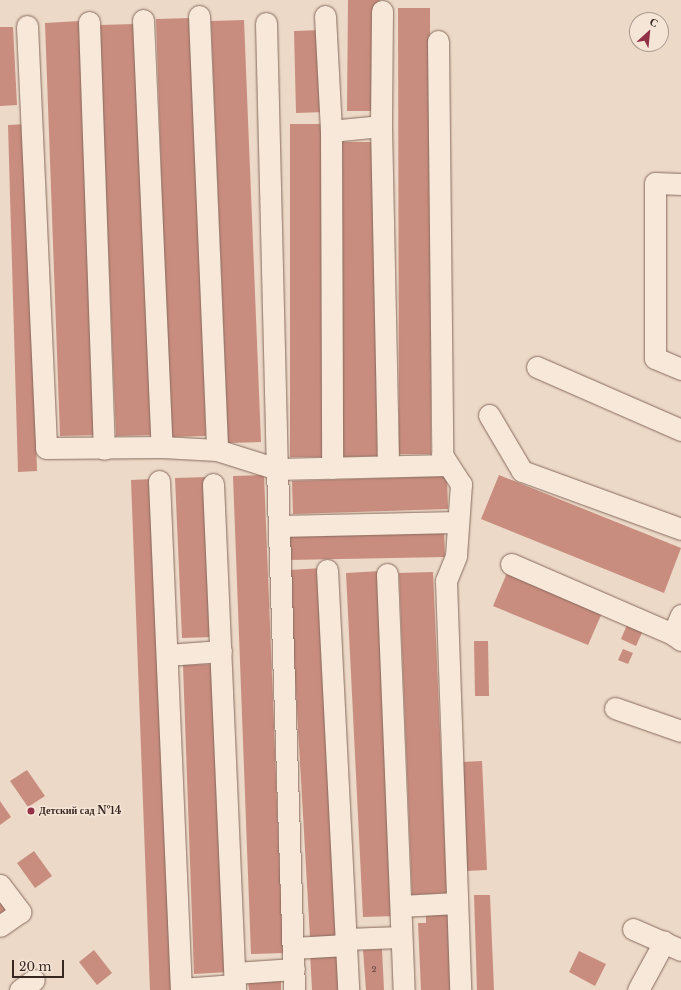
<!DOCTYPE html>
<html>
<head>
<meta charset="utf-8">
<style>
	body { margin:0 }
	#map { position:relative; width:681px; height:990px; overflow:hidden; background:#ecd9c7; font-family:"Libre Baskerville",serif }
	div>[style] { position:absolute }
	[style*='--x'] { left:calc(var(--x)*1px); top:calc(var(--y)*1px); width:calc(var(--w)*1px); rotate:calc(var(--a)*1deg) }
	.building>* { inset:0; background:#c88d7f }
	.roads { filter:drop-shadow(0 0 1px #876a5d) drop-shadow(0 0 1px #876a5d) }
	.minor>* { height:21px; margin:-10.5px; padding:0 10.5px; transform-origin:10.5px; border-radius:10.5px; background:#f7e8da }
	.dots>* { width:11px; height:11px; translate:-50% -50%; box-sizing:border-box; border:2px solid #f4e5d6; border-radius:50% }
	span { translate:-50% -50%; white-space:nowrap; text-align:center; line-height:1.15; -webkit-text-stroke:3px #f4e5d6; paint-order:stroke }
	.number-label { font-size:8px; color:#5c4038 }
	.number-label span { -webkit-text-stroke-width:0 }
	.poi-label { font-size:10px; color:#382620; font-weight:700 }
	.left { translate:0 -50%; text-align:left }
	.north { position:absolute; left:629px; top:12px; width:40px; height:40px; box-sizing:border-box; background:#f4e5d6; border:1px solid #a9998d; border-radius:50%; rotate:27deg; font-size:11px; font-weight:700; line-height:16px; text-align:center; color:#382620 }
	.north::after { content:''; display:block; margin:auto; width:14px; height:18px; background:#923047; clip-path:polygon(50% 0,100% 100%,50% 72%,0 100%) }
	.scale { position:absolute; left:12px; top:960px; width:52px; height:18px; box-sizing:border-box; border:2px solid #382620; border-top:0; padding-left:5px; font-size:12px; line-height:14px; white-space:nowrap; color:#382620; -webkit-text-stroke:3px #f4e5d6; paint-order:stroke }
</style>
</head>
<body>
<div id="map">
	<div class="building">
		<i style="clip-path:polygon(348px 0,380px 0,379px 111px,347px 111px)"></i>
		<i style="clip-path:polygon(398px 8px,430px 8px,431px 454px,399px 454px)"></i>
		<i style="clip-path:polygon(191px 18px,206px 436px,170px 437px,156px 19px)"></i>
		<i style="clip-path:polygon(244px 20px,261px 442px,228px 443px,211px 21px)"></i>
		<i style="clip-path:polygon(80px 21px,95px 435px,60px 436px,45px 23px)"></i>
		<i style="clip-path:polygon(135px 24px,152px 435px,116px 436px,99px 25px)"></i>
		<i style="clip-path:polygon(0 27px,13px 27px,17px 105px,0 106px)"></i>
		<i style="clip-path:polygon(322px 30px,325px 112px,296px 113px,294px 31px)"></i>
		<i style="clip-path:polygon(27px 124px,37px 471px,18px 472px,8px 125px)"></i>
		<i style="clip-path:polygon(290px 124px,323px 124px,322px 457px,290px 457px)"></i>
		<i style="clip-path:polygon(342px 142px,376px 142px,377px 456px,342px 457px)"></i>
		<i style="clip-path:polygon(264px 475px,283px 953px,251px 954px,233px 476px)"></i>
		<i style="clip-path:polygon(499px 475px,681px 548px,664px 593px,481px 519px)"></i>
		<i style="clip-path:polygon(447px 476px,448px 509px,293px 514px,292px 481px)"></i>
		<i style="clip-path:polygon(208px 477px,214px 637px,182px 638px,175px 478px)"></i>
		<i style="clip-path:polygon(152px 479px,171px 990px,150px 990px,131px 480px)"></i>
		<i style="clip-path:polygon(444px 530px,445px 557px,289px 560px,289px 533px)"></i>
		<i style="clip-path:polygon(323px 568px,344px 936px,310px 937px,289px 570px)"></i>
		<i style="clip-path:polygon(381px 571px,397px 916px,363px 917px,346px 573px)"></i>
		<i style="clip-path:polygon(433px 572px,447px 893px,412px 895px,399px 573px)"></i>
		<i style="clip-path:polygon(507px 573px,602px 613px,588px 645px,493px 606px)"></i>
		<i style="clip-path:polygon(630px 618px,646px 624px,636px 646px,621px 639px)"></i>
		<i style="clip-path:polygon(474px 641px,488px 641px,489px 696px,475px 696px)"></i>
		<i style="clip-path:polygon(623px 649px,633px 653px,628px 664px,618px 660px)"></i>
		<i style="clip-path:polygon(217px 664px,228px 972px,194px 974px,183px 665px)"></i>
		<i style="clip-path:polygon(482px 761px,487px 870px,467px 871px,462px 762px)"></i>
		<i style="clip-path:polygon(27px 770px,45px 796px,28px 807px,10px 781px)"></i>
		<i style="clip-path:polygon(0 801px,11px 817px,0 825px)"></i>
		<i style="clip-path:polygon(34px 851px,52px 876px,35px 888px,17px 863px)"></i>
		<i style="clip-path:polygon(474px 895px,490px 895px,494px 990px,477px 990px)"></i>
		<i style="clip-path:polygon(0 901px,10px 914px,0 922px)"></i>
		<i style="clip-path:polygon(451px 913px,454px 990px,421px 990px,418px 923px,426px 923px,426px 914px)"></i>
		<i style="clip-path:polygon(382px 949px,384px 990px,366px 990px,363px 950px)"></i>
		<i style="clip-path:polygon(94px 950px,112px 973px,97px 985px,79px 962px)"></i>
		<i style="clip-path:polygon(343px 950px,345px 990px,312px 990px,310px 952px)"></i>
		<i style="clip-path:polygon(579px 951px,606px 964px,595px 986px,569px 972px)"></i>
		<i style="clip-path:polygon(281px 980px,281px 990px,249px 990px,248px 982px)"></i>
	</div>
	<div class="roads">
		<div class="minor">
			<i style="--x:382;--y:11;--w:115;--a:90.5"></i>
			<i style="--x:381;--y:126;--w:340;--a:88.8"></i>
			<i style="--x:199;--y:16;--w:434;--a:87.6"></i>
			<i style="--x:325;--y:16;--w:115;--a:87"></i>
			<i style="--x:331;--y:131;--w:337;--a:89.8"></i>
			<i style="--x:143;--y:20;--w:427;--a:87.5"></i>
			<i style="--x:89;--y:22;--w:427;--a:88"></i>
			<i style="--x:266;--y:23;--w:446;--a:88.6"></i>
			<i style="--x:277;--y:469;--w:521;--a:88.13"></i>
			<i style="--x:27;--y:26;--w:422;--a:87.4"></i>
			<i style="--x:46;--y:448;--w:116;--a:-0.5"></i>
			<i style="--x:162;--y:447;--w:55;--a:3.1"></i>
			<i style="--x:217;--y:450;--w:63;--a:17.6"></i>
			<i style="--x:277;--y:469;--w:171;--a:-1.3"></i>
			<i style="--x:438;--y:41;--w:414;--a:89.4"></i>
			<i style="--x:442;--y:455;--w:35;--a:57"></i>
			<i style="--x:461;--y:484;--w:72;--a:94"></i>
			<i style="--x:456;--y:556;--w:27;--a:112"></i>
			<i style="--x:446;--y:581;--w:409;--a:88"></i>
			<i style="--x:331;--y:131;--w:50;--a:-5.7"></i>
			<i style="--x:681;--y:184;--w:26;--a:-178"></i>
			<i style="--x:655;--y:183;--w:175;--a:90"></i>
			<i style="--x:655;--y:358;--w:28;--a:23"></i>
			<i style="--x:537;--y:367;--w:157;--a:23.6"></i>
			<i style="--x:489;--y:415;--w:65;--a:59.5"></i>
			<i style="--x:522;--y:471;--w:169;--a:20"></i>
			<i style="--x:159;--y:481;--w:509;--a:87.53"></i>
			<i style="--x:213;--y:484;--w:506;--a:87.51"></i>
			<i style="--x:279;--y:526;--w:179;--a:-1.3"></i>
			<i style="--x:511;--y:564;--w:176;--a:23.4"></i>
			<i style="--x:327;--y:570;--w:421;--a:87.1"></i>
			<i style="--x:387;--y:574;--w:416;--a:87.7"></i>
			<i style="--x:681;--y:615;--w:21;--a:113"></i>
			<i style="--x:673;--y:634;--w:10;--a:37"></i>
			<i style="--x:167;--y:655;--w:54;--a:-4.2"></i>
			<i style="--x:615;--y:708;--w:70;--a:19.2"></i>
			<i style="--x:0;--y:885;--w:34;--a:53"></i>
			<i style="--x:20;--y:912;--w:24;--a:145"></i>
			<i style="--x:401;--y:906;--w:56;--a:-3.1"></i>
			<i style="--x:633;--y:929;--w:52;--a:23.6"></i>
			<i style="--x:345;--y:939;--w:56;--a:-2"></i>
			<i style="--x:293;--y:948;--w:53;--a:-3.2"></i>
			<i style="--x:235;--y:973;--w:59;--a:-3.9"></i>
			<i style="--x:181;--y:989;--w:54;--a:-4.2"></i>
			<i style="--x:20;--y:990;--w:17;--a:-36"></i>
			<i style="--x:638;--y:990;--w:55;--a:-61.6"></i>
		</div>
	</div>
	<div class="dots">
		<i style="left:31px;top:811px;background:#923047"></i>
	</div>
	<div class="number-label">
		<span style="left:374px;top:970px">2</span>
	</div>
	<div class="poi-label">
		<span class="left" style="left:39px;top:811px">Детский сад №14</span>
	</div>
	<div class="north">С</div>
	<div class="scale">20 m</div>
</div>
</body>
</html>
